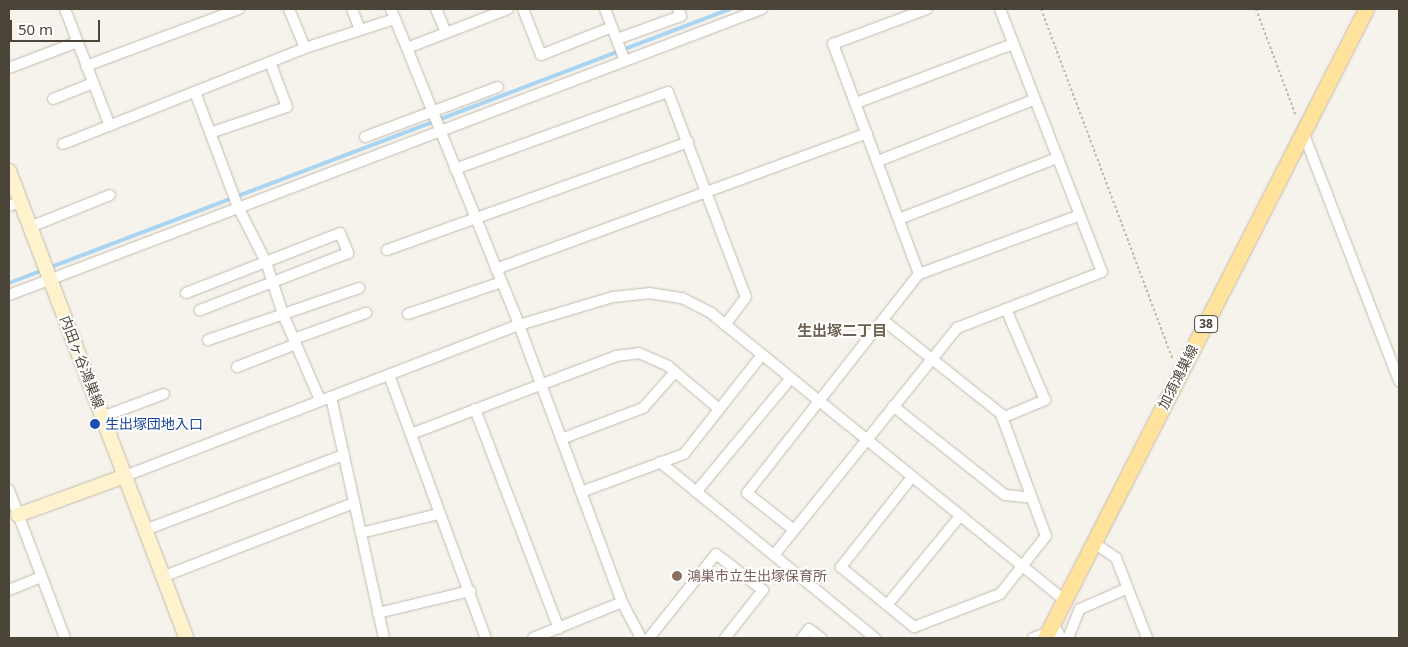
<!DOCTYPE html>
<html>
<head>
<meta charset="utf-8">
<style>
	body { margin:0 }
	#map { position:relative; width:1408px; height:647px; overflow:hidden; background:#f6f3ec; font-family:"Noto Sans","Noto Sans JP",sans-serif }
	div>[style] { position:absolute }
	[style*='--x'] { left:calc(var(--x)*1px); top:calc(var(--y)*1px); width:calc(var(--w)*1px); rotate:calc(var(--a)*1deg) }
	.stream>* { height:4px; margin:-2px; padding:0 2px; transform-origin:2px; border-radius:2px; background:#a9d4f2 }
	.path>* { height:2px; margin-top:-1px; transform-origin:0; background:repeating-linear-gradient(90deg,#c4b79f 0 2.5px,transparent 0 5px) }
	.roads { filter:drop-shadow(0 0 1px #c2bbae) drop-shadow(0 0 1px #c2bbae) }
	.street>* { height:10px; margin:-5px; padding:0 5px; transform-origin:5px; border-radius:5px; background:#fff }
	.secondary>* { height:14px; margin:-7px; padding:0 7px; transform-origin:7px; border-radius:7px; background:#fff3cd }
	.primary>* { height:15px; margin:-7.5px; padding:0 7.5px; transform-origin:7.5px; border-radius:7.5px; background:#ffe39c }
	.dots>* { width:14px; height:14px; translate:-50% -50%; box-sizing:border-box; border:2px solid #fff; border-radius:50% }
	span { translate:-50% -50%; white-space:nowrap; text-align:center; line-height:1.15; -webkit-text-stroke:4px #fff; paint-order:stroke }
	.shield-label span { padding:1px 4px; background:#fff; border:1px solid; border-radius:4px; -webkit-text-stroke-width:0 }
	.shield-label { font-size:12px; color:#4b4439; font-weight:700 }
	.street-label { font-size:14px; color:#4b4439 }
	.transit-label { font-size:14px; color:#164399 }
	.left { translate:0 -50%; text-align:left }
	.education-label { font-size:14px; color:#785e54 }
	.neighbourhood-label { font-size:15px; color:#6e6250; font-weight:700 }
	.frame { position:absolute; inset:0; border:10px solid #4b4439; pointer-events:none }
	.scale { position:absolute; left:10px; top:20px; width:90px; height:22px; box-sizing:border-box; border:2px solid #4b4439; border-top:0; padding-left:6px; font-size:15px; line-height:18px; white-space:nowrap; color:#4b4439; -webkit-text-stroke:4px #fff; paint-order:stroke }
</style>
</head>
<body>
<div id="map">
	<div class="stream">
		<i style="--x:9;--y:283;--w:771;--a:-20.81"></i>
	</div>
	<div class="path">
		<i style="--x:1041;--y:9;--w:373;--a:69.4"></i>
		<i style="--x:1256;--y:9;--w:114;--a:69.5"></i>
	</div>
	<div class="roads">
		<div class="street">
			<i style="--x:65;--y:9;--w:125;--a:69"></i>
			<i style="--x:289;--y:9;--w:42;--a:67.7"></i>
			<i style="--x:352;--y:9;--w:22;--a:69"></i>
			<i style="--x:391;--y:9;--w:341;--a:67.9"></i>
			<i style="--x:519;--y:325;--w:296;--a:69.6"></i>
			<i style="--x:622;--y:602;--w:41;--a:62.2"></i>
			<i style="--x:436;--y:9;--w:26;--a:67"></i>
			<i style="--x:523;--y:9;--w:49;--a:68.6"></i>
			<i style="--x:541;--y:55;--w:76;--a:-21.5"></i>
			<i style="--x:605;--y:9;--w:56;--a:69"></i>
			<i style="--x:617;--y:39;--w:68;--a:-19.8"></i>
			<i style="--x:681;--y:16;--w:8;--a:-113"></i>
			<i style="--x:407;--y:48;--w:108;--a:-21.1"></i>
			<i style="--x:86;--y:66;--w:163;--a:-20.4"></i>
			<i style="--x:9;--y:68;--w:73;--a:-20.9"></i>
			<i style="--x:195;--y:92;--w:123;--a:69.5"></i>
			<i style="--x:238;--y:207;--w:62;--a:63"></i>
			<i style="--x:266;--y:262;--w:55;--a:71.9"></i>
			<i style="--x:283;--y:314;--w:94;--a:66.7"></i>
			<i style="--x:53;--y:99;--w:43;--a:-21.8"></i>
			<i style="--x:856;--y:103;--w:168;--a:-20.6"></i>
			<i style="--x:1303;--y:132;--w:267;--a:68.9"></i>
			<i style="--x:210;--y:133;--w:81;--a:-18.7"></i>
			<i style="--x:287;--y:107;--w:48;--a:-110.7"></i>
			<i style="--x:365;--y:137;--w:142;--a:-20.6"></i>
			<i style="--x:63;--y:144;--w:260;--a:-21.6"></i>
			<i style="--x:305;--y:48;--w:94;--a:-18"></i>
			<i style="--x:878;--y:161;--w:168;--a:-21.4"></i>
			<i style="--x:455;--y:169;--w:226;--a:-19.9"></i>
			<i style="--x:668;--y:92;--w:219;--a:69.2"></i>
			<i style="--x:746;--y:297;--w:35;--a:127"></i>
			<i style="--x:9;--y:206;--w:12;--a:-20"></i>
			<i style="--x:899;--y:219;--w:169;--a:-21.1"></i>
			<i style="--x:30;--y:227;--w:86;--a:-21.8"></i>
			<i style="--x:387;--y:250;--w:320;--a:-19.7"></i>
			<i style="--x:496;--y:269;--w:395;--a:-20.1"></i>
			<i style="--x:919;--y:274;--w:246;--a:-110.5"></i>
			<i style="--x:833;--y:44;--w:100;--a:-20.4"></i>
			<i style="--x:186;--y:293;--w:165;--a:-21.3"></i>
			<i style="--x:340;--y:233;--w:22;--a:68"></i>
			<i style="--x:348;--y:253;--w:159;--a:158.9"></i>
			<i style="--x:9;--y:295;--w:805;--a:-20.8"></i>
			<i style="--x:408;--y:314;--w:99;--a:-18.8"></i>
			<i style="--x:883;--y:320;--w:151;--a:38.5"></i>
			<i style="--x:1001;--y:414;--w:130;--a:69.8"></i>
			<i style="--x:1046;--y:536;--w:74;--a:128.4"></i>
			<i style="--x:1000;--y:594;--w:92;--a:159"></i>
			<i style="--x:914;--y:627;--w:35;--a:-141"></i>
			<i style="--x:294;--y:339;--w:77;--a:-19.9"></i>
			<i style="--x:208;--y:340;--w:160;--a:-19"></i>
			<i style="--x:237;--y:367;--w:63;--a:-21.3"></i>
			<i style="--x:389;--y:375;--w:280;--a:69.8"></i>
			<i style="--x:331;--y:397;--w:247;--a:77.6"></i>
			<i style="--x:893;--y:406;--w:143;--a:38.5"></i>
			<i style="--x:1005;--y:495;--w:27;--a:6"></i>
			<i style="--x:475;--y:409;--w:235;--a:69.1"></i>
			<i style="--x:102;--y:417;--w:66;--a:-20.4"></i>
			<i style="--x:1002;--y:418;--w:47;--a:-22.7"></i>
			<i style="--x:1045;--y:400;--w:99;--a:-113.2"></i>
			<i style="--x:411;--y:434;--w:219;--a:-20.8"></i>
			<i style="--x:616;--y:356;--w:23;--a:-7"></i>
			<i style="--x:639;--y:353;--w:32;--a:24"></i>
			<i style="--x:668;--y:366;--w:67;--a:40.1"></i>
			<i style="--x:561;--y:439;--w:88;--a:-20.7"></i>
			<i style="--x:643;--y:408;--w:48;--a:-48.4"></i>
			<i style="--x:660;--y:462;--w:278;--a:39.3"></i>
			<i style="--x:125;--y:476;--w:422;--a:-21"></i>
			<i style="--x:519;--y:325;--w:98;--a:-16.6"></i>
			<i style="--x:613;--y:297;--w:36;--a:-6"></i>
			<i style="--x:649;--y:293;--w:33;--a:9"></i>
			<i style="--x:682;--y:298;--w:33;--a:27"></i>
			<i style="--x:711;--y:313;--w:455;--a:39.1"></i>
			<i style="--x:912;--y:477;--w:115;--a:128.3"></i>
			<i style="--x:841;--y:567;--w:60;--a:39.6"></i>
			<i style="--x:887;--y:605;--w:115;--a:-50.6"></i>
			<i style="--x:9;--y:490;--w:158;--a:69.3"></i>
			<i style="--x:581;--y:492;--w:110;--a:-20.3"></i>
			<i style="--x:684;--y:454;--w:125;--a:-51.8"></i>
			<i style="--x:696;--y:492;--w:147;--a:-50.2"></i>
			<i style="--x:145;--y:530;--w:213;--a:-20.7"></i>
			<i style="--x:794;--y:530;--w:60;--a:-141.8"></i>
			<i style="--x:747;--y:493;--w:278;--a:-51.9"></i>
			<i style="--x:919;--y:274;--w:171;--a:-20.1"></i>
			<i style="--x:361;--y:533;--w:79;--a:-13.9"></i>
			<i style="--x:1094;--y:543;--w:27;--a:34"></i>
			<i style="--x:1116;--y:558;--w:86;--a:68.8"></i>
			<i style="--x:774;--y:555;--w:292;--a:-51.1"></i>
			<i style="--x:957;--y:328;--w:155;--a:-21.1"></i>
			<i style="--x:1102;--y:272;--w:282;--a:-111.2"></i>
			<i style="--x:162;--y:577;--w:206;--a:-21.1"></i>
			<i style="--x:9;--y:590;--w:35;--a:-22"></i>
			<i style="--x:378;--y:613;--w:95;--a:-13.4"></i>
			<i style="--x:1053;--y:623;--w:17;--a:62"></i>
			<i style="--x:533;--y:638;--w:96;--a:-22"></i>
			<i style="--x:649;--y:638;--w:107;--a:-51.4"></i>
			<i style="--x:716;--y:554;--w:59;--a:37.5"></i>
			<i style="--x:763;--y:590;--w:61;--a:128.4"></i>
			<i style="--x:802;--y:638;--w:11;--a:-52"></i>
			<i style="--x:809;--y:629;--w:15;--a:37"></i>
			<i style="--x:1033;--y:638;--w:15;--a:-20"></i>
			<i style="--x:1068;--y:638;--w:31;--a:-68"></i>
			<i style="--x:1080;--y:609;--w:52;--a:-23.6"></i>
		</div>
		<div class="secondary">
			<i style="--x:9;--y:171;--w:499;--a:69.2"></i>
			<i style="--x:18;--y:515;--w:114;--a:-20"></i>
		</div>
		<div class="primary">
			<i style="--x:1045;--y:638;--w:706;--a:-62.96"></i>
		</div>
	</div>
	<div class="dots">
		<i style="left:95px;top:424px;background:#1a4fb4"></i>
		<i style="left:677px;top:576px;background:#8d6e63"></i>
	</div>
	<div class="shield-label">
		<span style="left:1206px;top:324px">38</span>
	</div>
	<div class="street-label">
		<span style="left:82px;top:362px;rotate:69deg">内田ヶ谷鴻巣線</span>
		<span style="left:1178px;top:377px;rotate:-63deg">加須鴻巣線</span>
	</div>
	<div class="transit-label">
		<span class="left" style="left:105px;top:424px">生出塚団地入口</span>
	</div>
	<div class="education-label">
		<span class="left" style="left:687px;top:576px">鴻巣市立生出塚保育所</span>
	</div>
	<div class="neighbourhood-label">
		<span style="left:842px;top:331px">生出塚二丁目</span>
	</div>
	<div class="frame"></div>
	<div class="scale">50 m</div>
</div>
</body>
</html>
